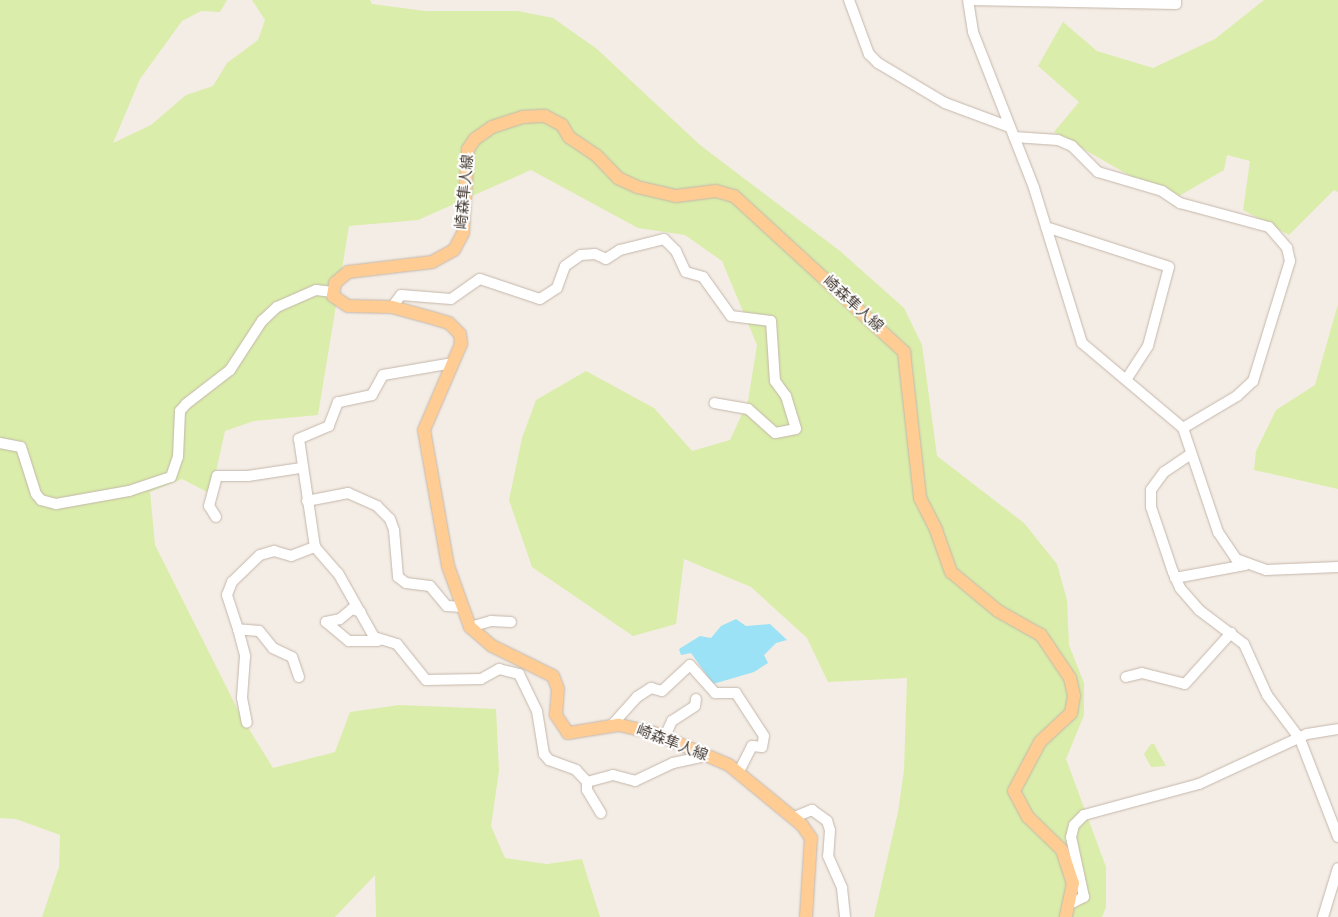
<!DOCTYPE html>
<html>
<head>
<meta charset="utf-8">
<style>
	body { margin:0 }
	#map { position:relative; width:1338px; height:917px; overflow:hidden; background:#f4ede5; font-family:Jost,"Noto Sans JP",sans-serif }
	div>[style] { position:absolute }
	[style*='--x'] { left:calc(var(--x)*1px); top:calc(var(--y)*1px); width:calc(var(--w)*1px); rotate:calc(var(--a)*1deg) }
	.green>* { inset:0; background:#daedaa }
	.water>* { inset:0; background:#9be2f7 }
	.roads { filter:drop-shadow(0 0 1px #c4b6aa) drop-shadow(0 0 1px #c4b6aa) }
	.minor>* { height:10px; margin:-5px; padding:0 5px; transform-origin:5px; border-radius:5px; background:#fff }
	.major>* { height:12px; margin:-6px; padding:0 6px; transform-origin:6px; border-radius:6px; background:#ffcd93 }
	span { translate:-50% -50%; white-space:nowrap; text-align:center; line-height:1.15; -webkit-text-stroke:4px #fff; paint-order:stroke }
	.street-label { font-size:15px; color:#473c34 }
</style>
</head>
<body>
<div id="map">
	<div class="green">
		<i style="clip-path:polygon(0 0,227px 0,220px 12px,201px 11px,182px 21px,140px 79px,113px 143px,151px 125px,186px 95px,213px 86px,227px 63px,258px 40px,265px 20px,252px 0,370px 0,372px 4px,425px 11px,518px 11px,553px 18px,597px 49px,700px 145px,840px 251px,904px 308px,922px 345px,937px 456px,1024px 523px,1057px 564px,1067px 600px,1069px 645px,1084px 683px,1084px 715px,1066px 759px,1106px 867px,1106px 907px,1102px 917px,874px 917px,898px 812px,904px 770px,907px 678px,828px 682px,807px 638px,751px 587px,684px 559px,676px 624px,633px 636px,532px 567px,509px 500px,522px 438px,536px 400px,586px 371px,654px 408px,692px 451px,730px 440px,748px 401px,757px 345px,722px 261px,685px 235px,638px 228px,531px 170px,418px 220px,349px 226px,318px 415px,254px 421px,225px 431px,211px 494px,182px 479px,150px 492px,155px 545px,241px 716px,273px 768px,335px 752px,350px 712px,399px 705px,496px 709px,499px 771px,491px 826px,505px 858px,547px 864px,582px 859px,600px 917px,376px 917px,375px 875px,335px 917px,42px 917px,59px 867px,60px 835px,16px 819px,0 818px)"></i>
		<i style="clip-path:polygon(1264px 0,1338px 0,1338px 192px,1334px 190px,1289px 235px,1243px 210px,1250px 161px,1227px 155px,1224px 170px,1172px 200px,1054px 132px,1079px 102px,1038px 66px,1063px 22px,1097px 51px,1153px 68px,1215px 39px)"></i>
		<i style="clip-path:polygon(1338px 304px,1338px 489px,1254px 470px,1256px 451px,1276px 410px,1315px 385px)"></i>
		<i style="clip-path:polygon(1151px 744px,1154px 744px,1166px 766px,1151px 767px,1144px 754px)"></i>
	</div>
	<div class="water">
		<i style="clip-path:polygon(736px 619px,746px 626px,770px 624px,787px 640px,776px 643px,764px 655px,768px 663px,754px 672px,713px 684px,691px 653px,681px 655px,679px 649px,700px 636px,711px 638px,721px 626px)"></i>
	</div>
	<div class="roads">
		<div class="minor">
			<i style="--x:849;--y:0;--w:58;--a:69.7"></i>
			<i style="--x:869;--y:54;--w:13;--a:45"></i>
			<i style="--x:878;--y:63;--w:78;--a:30.8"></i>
			<i style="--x:945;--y:103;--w:69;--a:20.3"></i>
			<i style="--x:968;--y:0;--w:32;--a:81"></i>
			<i style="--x:973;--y:32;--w:168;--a:68.6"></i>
			<i style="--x:1034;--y:188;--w:162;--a:72.8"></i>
			<i style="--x:1082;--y:343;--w:132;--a:40.1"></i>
			<i style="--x:1183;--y:428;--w:110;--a:71.4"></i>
			<i style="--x:1218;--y:532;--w:32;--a:56"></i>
			<i style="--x:1236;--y:559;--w:32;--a:20"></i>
			<i style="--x:1266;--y:570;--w:72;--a:-2.4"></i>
			<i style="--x:969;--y:0;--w:207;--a:1.1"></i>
			<i style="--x:1176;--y:4;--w:4;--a:-90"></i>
			<i style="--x:1014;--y:137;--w:44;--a:3.9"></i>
			<i style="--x:1058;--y:140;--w:15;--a:23"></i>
			<i style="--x:1072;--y:146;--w:37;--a:45"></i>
			<i style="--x:1098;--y:172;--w:67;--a:16.5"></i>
			<i style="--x:1162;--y:191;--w:22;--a:34"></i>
			<i style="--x:1180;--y:203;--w:92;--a:15.1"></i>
			<i style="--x:1269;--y:227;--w:28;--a:49"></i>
			<i style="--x:1287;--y:248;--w:13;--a:77"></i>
			<i style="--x:1290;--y:261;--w:126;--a:107.1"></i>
			<i style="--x:1253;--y:381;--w:22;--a:137"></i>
			<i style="--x:1237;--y:396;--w:63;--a:149.3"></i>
			<i style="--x:1046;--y:227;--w:129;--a:18"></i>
			<i style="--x:1169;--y:267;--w:82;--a:104.9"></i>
			<i style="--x:1148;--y:346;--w:40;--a:122.9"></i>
			<i style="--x:392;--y:307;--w:15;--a:-53"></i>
			<i style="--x:401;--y:295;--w:50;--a:4.6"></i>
			<i style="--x:451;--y:299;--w:35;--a:-35"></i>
			<i style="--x:480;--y:279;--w:63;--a:18.4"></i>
			<i style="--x:540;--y:299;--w:20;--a:-33"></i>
			<i style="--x:557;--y:288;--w:23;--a:-70"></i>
			<i style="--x:565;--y:266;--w:19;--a:-35"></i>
			<i style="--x:581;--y:255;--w:14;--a:-4"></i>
			<i style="--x:595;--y:254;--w:12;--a:24"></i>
			<i style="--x:606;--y:259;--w:17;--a:-33"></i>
			<i style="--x:620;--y:250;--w:45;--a:-14"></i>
			<i style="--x:664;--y:239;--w:17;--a:45"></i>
			<i style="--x:676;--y:251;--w:23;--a:65"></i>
			<i style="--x:686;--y:272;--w:18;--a:16"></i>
			<i style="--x:703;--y:277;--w:48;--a:54.3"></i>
			<i style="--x:731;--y:316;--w:40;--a:7.1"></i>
			<i style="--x:771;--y:321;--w:60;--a:86.2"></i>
			<i style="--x:775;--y:381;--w:19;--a:54"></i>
			<i style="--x:786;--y:396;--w:34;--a:73"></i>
			<i style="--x:796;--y:429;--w:21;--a:169"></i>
			<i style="--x:775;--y:433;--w:36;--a:-138"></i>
			<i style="--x:748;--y:409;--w:34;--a:-170"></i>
			<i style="--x:453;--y:363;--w:71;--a:170.3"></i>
			<i style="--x:383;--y:375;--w:23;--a:119"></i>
			<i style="--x:372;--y:395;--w:35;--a:168"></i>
			<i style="--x:338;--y:402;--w:26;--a:111"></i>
			<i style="--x:329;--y:426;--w:33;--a:157"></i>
			<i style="--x:299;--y:439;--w:109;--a:81.6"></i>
			<i style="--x:315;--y:547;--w:35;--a:49"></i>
			<i style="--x:338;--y:573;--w:73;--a:60.6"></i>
			<i style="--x:374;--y:637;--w:24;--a:17"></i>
			<i style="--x:397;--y:644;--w:46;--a:51.1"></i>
			<i style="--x:426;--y:680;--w:55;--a:-1"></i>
			<i style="--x:481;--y:679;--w:21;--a:-29"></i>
			<i style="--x:499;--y:669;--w:21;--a:14"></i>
			<i style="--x:519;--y:674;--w:41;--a:64.1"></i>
			<i style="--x:537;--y:711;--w:44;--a:80.8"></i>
			<i style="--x:544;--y:754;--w:8;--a:50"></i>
			<i style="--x:549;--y:760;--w:29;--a:20"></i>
			<i style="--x:576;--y:770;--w:16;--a:47"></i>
			<i style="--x:587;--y:782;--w:27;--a:-15"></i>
			<i style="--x:613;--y:775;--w:23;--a:15"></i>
			<i style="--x:635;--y:781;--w:42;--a:-25.3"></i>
			<i style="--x:673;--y:763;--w:33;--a:-12"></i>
			<i style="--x:0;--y:443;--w:21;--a:11"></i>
			<i style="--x:21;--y:447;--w:49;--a:72.3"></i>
			<i style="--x:36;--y:494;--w:8;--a:50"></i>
			<i style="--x:41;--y:500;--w:16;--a:15"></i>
			<i style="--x:56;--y:504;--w:74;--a:-10.1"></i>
			<i style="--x:129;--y:491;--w:44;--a:-18.4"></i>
			<i style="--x:171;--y:477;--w:21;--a:-71"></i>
			<i style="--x:178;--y:457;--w:46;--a:-87.5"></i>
			<i style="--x:180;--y:411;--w:9;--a:-49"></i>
			<i style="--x:186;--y:404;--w:56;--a:-37.7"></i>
			<i style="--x:230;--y:370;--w:59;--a:-56.9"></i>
			<i style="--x:262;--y:321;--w:21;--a:-43"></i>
			<i style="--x:277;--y:307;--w:43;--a:-23.6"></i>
			<i style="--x:316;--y:290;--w:17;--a:7"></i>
			<i style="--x:1191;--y:454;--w:32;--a:146"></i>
			<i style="--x:1164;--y:472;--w:22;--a:126"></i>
			<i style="--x:1151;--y:490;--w:17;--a:90"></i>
			<i style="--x:1151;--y:507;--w:69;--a:71.3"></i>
			<i style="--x:1173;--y:572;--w:17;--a:66"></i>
			<i style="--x:1180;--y:588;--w:29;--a:49"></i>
			<i style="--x:1199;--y:610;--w:56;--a:37.1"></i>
			<i style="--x:1244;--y:644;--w:56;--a:65.7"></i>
			<i style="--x:1267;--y:695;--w:55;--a:53.1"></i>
			<i style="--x:1300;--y:739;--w:105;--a:68.8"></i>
			<i style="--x:307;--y:501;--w:42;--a:-11"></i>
			<i style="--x:348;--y:493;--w:32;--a:24"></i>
			<i style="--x:377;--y:506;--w:18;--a:45"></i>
			<i style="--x:390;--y:519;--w:12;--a:70"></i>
			<i style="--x:394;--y:530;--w:47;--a:85.1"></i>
			<i style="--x:398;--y:577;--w:10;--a:37"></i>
			<i style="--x:406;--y:583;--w:24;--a:7"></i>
			<i style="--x:430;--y:586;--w:26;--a:50"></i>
			<i style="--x:447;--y:606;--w:15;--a:4"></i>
			<i style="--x:216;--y:517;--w:13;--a:-122"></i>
			<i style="--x:209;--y:506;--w:31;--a:-75"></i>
			<i style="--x:217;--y:476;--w:31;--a:0"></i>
			<i style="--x:248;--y:476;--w:54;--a:-8.6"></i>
			<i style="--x:1175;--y:578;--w:71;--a:-10.5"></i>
			<i style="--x:326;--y:622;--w:30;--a:40"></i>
			<i style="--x:349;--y:641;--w:29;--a:0"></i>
			<i style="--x:326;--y:622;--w:14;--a:-12"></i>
			<i style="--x:340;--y:619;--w:16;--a:-40"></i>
			<i style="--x:352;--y:609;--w:9;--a:18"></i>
			<i style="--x:470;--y:627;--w:22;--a:-16"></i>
			<i style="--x:491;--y:621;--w:20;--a:3"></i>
			<i style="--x:238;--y:629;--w:28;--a:75"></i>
			<i style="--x:245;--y:656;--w:42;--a:94.1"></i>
			<i style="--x:242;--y:698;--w:25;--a:79"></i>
			<i style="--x:299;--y:677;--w:21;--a:-109"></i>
			<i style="--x:292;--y:657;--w:21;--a:-155"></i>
			<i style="--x:273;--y:648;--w:22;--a:-129"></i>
			<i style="--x:259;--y:631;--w:21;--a:-175"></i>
			<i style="--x:238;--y:629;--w:36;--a:-108"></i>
			<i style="--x:227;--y:595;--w:14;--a:-69"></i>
			<i style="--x:232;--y:582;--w:39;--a:-44"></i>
			<i style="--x:260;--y:555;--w:15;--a:-16"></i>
			<i style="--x:274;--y:551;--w:18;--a:16"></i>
			<i style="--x:291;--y:556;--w:26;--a:-21"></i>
			<i style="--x:1126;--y:677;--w:16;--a:-14"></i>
			<i style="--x:1142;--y:673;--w:44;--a:14.3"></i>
			<i style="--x:1185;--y:684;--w:69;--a:-48"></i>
			<i style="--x:611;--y:726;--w:39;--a:-48"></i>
			<i style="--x:637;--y:697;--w:17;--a:-33"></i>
			<i style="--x:651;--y:688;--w:11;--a:15"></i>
			<i style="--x:662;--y:691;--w:38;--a:-43"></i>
			<i style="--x:690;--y:665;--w:38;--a:48"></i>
			<i style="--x:715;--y:693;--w:21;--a:0"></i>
			<i style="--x:736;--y:693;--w:51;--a:56.9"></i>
			<i style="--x:764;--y:736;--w:11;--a:100"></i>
			<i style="--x:762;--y:747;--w:10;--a:-174"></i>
			<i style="--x:752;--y:746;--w:29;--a:117"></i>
			<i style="--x:664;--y:738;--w:19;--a:-65"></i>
			<i style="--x:672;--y:721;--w:27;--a:-33"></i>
			<i style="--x:695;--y:706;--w:7;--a:-82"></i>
			<i style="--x:587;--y:782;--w:8;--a:90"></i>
			<i style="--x:587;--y:790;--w:27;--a:59"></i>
			<i style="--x:792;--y:818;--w:22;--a:-22"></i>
			<i style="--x:812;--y:810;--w:19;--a:36"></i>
			<i style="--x:827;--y:821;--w:9;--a:72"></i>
			<i style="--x:830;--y:830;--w:26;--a:94"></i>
			<i style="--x:828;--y:856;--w:35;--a:66"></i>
			<i style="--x:842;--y:888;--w:29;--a:84"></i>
			<i style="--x:1068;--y:905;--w:18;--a:-27"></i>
			<i style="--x:1084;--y:897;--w:61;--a:-102.2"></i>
			<i style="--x:1071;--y:837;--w:12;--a:-76"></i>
			<i style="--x:1074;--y:825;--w:14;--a:-45"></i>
			<i style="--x:1084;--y:815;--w:119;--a:-15.1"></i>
			<i style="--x:1199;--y:784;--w:119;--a:-24.8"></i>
			<i style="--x:1307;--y:734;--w:31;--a:-9"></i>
			<i style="--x:1323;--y:917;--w:51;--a:-73"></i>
		</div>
		<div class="major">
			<i style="--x:806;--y:917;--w:79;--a:-86.4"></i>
			<i style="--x:811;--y:838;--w:16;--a:-125"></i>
			<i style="--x:802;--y:825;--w:94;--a:-140.6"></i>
			<i style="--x:729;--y:765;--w:82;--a:-156.9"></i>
			<i style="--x:654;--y:733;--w:37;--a:-167"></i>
			<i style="--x:618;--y:725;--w:51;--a:170.9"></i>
			<i style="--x:568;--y:733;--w:22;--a:-124"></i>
			<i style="--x:556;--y:715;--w:26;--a:-86"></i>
			<i style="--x:558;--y:689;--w:14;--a:-111"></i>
			<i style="--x:553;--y:676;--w:68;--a:-153.8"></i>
			<i style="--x:492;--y:646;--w:29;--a:-139"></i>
			<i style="--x:470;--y:627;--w:65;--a:-109.8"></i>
			<i style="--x:448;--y:566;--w:138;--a:-100"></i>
			<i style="--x:424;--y:430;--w:94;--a:-66.7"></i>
			<i style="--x:461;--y:344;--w:10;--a:-96"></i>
			<i style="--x:460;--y:334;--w:16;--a:-135"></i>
			<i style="--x:449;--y:323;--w:14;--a:-163"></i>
			<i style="--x:436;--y:319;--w:46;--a:-164.7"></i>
			<i style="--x:392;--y:307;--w:44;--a:-178.7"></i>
			<i style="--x:348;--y:306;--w:18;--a:-146"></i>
			<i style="--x:333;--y:296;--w:13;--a:-81"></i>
			<i style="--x:335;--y:283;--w:17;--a:-40"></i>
			<i style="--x:348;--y:272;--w:85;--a:-6.8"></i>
			<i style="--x:432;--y:262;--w:25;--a:-29"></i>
			<i style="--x:454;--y:250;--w:19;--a:-62"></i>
			<i style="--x:463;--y:233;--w:84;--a:-86.6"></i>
			<i style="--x:468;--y:149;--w:12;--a:-55"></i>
			<i style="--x:475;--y:139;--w:21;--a:-35"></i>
			<i style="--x:492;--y:127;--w:33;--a:-18"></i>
			<i style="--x:523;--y:117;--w:22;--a:-3"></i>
			<i style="--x:545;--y:116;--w:19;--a:28"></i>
			<i style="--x:562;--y:125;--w:14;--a:60"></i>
			<i style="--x:569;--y:137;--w:32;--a:34"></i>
			<i style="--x:596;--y:155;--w:32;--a:46"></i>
			<i style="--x:618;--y:178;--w:21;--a:25"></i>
			<i style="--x:637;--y:187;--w:40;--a:13"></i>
			<i style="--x:676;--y:196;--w:40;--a:-7.1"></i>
			<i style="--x:716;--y:191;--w:19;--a:16"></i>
			<i style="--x:734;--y:196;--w:231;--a:42.5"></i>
			<i style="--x:904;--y:352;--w:147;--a:83.7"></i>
			<i style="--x:920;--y:498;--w:36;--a:63"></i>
			<i style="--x:936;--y:530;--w:45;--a:70.3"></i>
			<i style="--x:951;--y:572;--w:61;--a:39.7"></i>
			<i style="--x:998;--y:611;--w:49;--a:29.2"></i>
			<i style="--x:1041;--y:635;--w:52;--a:56"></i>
			<i style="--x:1070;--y:678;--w:18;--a:77"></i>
			<i style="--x:1074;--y:696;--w:17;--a:100"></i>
			<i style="--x:1071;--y:713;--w:42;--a:136.9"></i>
			<i style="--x:1040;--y:742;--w:55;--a:118"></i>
			<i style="--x:1014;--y:791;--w:30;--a:62"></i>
			<i style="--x:1028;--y:817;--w:47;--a:44.1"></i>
			<i style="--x:1062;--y:850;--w:35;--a:72"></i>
			<i style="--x:1073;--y:883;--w:35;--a:102"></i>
		</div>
	</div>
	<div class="street-label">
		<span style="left:465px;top:192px;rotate:-85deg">崎森隼人線</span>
		<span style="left:853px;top:304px;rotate:42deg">崎森隼人線</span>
		<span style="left:672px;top:743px;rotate:21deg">崎森隼人線</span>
	</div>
</div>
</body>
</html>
